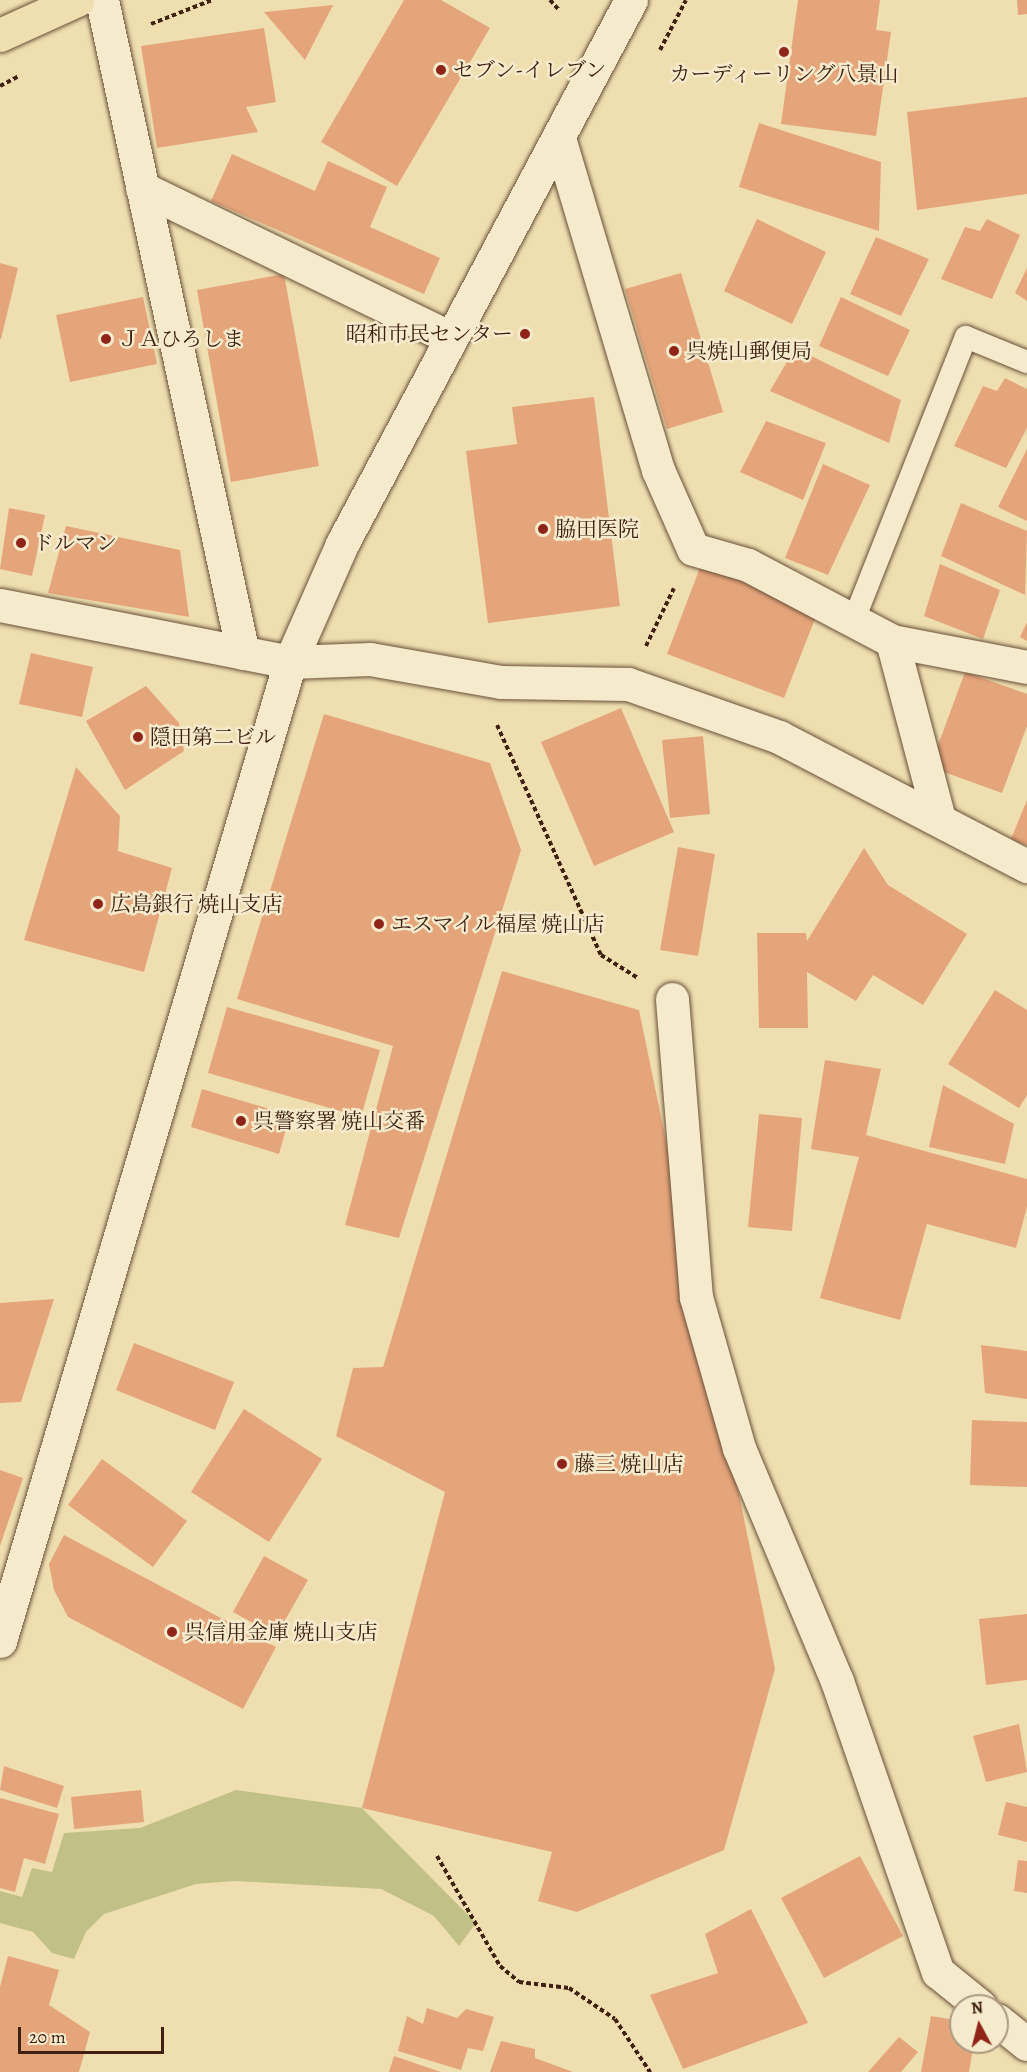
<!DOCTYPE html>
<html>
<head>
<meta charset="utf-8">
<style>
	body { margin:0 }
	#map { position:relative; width:1027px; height:2072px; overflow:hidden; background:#efdfb0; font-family:Alegreya,"Noto Serif JP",serif }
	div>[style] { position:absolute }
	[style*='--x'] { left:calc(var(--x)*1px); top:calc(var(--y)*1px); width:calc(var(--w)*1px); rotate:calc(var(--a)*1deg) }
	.green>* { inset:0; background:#c1c086 }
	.building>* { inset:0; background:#e5a57b }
	.path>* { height:4px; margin-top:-2px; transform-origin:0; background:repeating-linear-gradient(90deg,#3f2013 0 4.5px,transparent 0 7.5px) }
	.roads { filter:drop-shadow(0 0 2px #6b503a) drop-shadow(0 0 2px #6b503a) }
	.lane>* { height:22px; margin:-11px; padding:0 11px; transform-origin:11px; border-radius:11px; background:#f5eacc }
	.street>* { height:33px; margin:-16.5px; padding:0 16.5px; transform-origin:16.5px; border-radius:16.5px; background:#f5eacc }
	.secondary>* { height:33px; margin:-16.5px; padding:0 16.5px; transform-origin:16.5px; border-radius:16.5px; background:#f5eacc }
	.primary>* { height:33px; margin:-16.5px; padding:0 16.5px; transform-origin:16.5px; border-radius:16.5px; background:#efdfb0 }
	.dots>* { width:16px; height:16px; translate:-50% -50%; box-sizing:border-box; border:3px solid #f5eacc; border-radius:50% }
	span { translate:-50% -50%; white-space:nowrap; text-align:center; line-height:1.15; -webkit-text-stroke:5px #f5eacc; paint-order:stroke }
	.poi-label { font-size:21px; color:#3f2013 }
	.left { translate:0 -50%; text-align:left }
	.right { translate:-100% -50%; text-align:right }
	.north { position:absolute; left:949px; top:1994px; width:60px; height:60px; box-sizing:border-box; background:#f5eacc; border:2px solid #ac9982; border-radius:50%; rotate:353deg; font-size:16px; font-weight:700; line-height:24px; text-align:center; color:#3f2013 }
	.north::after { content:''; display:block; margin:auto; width:21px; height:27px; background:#8f2418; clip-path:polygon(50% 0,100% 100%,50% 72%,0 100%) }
	.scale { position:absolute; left:18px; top:2027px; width:146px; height:27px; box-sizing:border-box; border:3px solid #3f2013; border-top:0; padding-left:8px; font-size:18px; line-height:21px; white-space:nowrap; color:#3f2013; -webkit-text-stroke:4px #f5eacc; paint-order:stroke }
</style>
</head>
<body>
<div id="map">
	<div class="green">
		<i style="clip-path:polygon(236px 1790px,362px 1808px,476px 1923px,459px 1946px,434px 1916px,381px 1889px,234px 1881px,196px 1884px,104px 1914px,86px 1932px,74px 1959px,52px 1953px,33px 1932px,0 1923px,0 1891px,22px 1897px,32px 1868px,52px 1872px,64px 1833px,140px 1828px)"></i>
	</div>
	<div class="building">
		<i style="clip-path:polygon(404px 0,441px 0,490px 28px,397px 186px,321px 142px)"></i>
		<i style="clip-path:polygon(798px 0,880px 0,876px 30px,891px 32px,876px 136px,781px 124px)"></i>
		<i style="clip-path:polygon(1017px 0,1027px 0,1027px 14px,1018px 15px)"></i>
		<i style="clip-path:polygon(333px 5px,305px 60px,264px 12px)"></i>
		<i style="clip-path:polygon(264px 28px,276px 102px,246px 107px,258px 132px,157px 148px,141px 46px)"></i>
		<i style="clip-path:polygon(1027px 97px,1027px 194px,917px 210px,907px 112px)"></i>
		<i style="clip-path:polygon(759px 123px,881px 162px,879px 231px,739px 187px)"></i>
		<i style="clip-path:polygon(232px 154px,315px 191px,328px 161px,387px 187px,370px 227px,440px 258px,424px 294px,211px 201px)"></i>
		<i style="clip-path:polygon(757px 219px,826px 252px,792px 324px,724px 291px)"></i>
		<i style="clip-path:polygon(987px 219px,1020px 235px,992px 299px,941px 279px,965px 227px,980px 231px)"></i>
		<i style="clip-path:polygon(876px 237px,929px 259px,901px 316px,850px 294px)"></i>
		<i style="clip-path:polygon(0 263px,18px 268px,1px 339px,0 339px)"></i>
		<i style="clip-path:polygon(1027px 268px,1027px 301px,1015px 293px)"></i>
		<i style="clip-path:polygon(681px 273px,723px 412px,667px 429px,625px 289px)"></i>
		<i style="clip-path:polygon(284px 274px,319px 466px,231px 482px,197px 290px)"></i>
		<i style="clip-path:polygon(143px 297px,157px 364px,70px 382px,56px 315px)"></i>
		<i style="clip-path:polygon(841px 297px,910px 330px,888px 376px,819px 346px)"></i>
		<i style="clip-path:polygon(795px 348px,901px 400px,889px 443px,770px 391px)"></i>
		<i style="clip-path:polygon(1005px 378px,1027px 389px,1027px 428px,1006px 468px,954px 446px,983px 386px,997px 391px)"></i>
		<i style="clip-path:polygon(594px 397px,620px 606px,488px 623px,466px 451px,517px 444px,512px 407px)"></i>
		<i style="clip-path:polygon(766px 421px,826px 443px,803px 500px,740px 472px)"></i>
		<i style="clip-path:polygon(1027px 449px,1027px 521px,998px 507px)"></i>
		<i style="clip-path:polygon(823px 464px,870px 485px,828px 575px,785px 558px)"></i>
		<i style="clip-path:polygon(961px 503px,1027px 531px,1025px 595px,941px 556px)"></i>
		<i style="clip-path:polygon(9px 508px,45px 515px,32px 576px,0 569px)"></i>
		<i style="clip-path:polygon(66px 526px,180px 550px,189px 617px,48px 593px)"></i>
		<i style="clip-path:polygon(940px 564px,1000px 590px,983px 639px,924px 616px)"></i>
		<i style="clip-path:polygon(701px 565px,818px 611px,784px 698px,667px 654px)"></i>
		<i style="clip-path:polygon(1027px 622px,1027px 641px,1020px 637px)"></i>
		<i style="clip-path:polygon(31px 653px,93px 667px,82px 717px,19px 704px)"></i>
		<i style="clip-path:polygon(965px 672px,1027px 694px,1027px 726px,1002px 793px,930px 767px)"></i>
		<i style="clip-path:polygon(146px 686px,179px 723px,184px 751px,125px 790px,86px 721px)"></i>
		<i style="clip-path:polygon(621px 708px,674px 832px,594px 866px,541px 742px)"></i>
		<i style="clip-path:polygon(324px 714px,490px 763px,521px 850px,399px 1238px,345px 1225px,393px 1046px,237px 999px)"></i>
		<i style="clip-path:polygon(703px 736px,710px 814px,670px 818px,662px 740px)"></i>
		<i style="clip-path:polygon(76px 767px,120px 816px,118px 851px,172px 868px,144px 972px,24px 940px)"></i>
		<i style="clip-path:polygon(1027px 800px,1027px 845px,1011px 839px)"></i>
		<i style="clip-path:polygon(678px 847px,715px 854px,698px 956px,660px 950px)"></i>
		<i style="clip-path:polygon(864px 848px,888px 885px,967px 934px,923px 1005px,873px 975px,856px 1001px,807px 972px,808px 1028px,759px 1028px,757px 933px,806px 933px,807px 941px)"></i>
		<i style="clip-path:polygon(502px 971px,639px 1010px,775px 1669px,724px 1850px,577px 1912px,538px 1901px,552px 1852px,362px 1808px,445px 1492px,336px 1436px,353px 1368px,383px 1367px)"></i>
		<i style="clip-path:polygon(995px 990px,1027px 1010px,1027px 1095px,1019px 1108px,948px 1064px)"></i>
		<i style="clip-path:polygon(227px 1007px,380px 1050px,361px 1117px,208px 1073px)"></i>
		<i style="clip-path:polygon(825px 1060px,881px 1069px,866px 1135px,1027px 1179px,1027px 1207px,1016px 1248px,927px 1224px,900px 1320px,820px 1298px,859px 1157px,811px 1149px)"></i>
		<i style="clip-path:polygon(943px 1085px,1014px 1124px,1005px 1164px,929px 1147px)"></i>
		<i style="clip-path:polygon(202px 1089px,290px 1115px,279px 1154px,191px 1127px)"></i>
		<i style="clip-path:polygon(759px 1114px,802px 1118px,792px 1231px,748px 1227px)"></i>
		<i style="clip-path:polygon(54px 1299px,21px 1402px,0 1403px,0 1303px)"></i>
		<i style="clip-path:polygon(134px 1343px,234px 1382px,215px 1430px,116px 1390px)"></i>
		<i style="clip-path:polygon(981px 1345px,1027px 1351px,1027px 1399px,985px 1393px)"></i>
		<i style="clip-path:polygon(244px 1409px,322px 1459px,269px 1542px,191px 1492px)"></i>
		<i style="clip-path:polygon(972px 1420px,1027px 1422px,1027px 1487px,970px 1485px)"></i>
		<i style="clip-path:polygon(102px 1459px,187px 1521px,153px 1567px,68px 1505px)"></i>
		<i style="clip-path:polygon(0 1470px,23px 1478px,0 1546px)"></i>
		<i style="clip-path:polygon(64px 1535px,276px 1647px,243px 1709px,68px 1617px,54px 1590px,49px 1564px)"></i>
		<i style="clip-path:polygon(264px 1556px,308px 1580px,276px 1636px,233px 1612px)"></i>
		<i style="clip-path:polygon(1027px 1614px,1027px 1680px,986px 1685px,979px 1619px)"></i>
		<i style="clip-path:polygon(1019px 1724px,1027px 1772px,986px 1782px,973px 1736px)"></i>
		<i style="clip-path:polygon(4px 1766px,64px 1786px,57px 1808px,0 1790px)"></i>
		<i style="clip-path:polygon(141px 1790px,144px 1822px,74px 1829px,71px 1797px)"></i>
		<i style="clip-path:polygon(0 1798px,59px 1814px,45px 1864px,24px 1858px,15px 1892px,0 1888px)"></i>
		<i style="clip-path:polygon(1006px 1802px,1027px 1807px,1027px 1842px,998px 1835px)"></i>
		<i style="clip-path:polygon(860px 1856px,903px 1936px,824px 1978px,781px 1898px)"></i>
		<i style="clip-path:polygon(1018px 1860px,1027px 1861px,1027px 1893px,1014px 1891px)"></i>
		<i style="clip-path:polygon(751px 1909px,808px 2023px,683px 2069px,650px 1995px,718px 1973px,705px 1934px)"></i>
		<i style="clip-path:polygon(8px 1956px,59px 1970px,49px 2005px,90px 2032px,79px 2072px,0 2072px,0 1987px)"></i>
		<i style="clip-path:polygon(427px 2008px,457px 2018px,466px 2009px,494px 2017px,483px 2051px,468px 2048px,461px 2070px,398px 2051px,407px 2016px,423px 2024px)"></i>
		<i style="clip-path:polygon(931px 2016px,961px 2021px,961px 2042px,974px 2042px,969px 2072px,921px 2072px)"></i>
		<i style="clip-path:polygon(899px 2037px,918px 2052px,901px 2072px,868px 2072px)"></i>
		<i style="clip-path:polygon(501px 2041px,535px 2049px,535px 2058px,573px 2072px,490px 2072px)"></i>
		<i style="clip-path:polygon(394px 2056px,441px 2072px,389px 2072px)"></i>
	</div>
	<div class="path">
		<i style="--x:550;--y:0;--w:15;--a:48"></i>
		<i style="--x:151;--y:24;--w:66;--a:-21.5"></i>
		<i style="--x:660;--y:50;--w:56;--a:-62.5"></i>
		<i style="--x:0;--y:86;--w:21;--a:-28"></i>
		<i style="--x:646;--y:646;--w:64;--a:-64.2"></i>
		<i style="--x:497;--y:725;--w:252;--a:65.7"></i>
		<i style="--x:601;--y:955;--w:44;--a:31.9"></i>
		<i style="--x:437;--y:1856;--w:127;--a:60.2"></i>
		<i style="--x:500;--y:1966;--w:25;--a:40"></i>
		<i style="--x:519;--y:1982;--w:50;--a:6.8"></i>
		<i style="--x:569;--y:1988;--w:55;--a:34"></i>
		<i style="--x:615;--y:2019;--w:64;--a:56.6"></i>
	</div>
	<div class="roads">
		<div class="lane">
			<i style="--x:855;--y:617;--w:301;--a:-68.4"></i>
			<i style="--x:966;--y:337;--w:66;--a:22.3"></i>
		</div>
		<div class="street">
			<i style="--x:102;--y:0;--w:668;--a:77.82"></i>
			<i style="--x:559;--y:138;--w:346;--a:73.4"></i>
			<i style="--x:658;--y:470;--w:86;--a:66.1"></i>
			<i style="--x:693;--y:549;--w:57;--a:16.2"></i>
			<i style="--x:748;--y:565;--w:163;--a:27.8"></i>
			<i style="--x:892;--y:641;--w:137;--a:10.9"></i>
			<i style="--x:142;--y:188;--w:343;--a:25.9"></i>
			<i style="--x:0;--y:605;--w:296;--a:11.1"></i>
			<i style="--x:290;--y:662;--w:80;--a:-2.1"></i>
			<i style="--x:370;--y:659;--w:133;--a:10"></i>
			<i style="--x:501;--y:682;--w:127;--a:0.9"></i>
			<i style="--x:628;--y:684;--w:160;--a:19.3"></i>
			<i style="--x:779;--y:737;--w:280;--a:27.5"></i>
			<i style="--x:892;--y:641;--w:180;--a:75.2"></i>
			<i style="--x:672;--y:999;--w:299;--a:85.4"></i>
			<i style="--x:696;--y:1297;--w:157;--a:74.1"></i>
			<i style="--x:739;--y:1448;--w:253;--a:67.2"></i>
			<i style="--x:837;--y:1681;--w:308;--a:70.9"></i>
			<i style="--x:938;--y:1972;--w:54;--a:39"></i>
			<i style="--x:997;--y:2020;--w:38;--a:39"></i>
		</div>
		<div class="secondary">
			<i style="--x:0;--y:1641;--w:1021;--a:-73.5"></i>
			<i style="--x:290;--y:662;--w:129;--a:-66.2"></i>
			<i style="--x:342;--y:544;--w:616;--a:-62.02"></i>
		</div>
		<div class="primary">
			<i style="--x:0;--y:35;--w:85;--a:-24.4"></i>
		</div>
	</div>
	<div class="dots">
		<i style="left:784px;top:52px;background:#8f2418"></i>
		<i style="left:441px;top:70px;background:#8f2418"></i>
		<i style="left:525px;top:334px;background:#8f2418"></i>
		<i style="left:106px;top:339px;background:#8f2418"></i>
		<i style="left:674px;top:351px;background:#8f2418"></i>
		<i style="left:543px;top:529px;background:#8f2418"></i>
		<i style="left:21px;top:543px;background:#8f2418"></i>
		<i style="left:138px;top:737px;background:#8f2418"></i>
		<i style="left:98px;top:904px;background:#8f2418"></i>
		<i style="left:379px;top:924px;background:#8f2418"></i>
		<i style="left:241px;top:1121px;background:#8f2418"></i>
		<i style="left:562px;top:1464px;background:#8f2418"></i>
		<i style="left:172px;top:1632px;background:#8f2418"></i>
	</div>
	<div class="poi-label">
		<span class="left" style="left:453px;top:70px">セブン-イレブン</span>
		<span style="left:784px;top:74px">カーディーリング八景山</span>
		<span class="right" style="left:513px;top:334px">昭和市民センター</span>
		<span class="left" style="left:118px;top:339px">ＪＡひろしま</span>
		<span class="left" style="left:686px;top:351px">呉焼山郵便局</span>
		<span class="left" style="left:555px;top:529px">脇田医院</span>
		<span class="left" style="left:33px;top:543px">ドルマン</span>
		<span class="left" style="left:150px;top:737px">隠田第二ビル</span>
		<span class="left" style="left:110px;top:904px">広島銀行 焼山支店</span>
		<span class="left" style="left:391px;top:924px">エスマイル福屋 焼山店</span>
		<span class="left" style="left:253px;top:1121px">呉警察署 焼山交番</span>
		<span class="left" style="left:574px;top:1464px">藤三 焼山店</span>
		<span class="left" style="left:184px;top:1632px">呉信用金庫 焼山支店</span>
	</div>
	<div class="north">N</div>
	<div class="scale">20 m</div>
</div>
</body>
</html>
